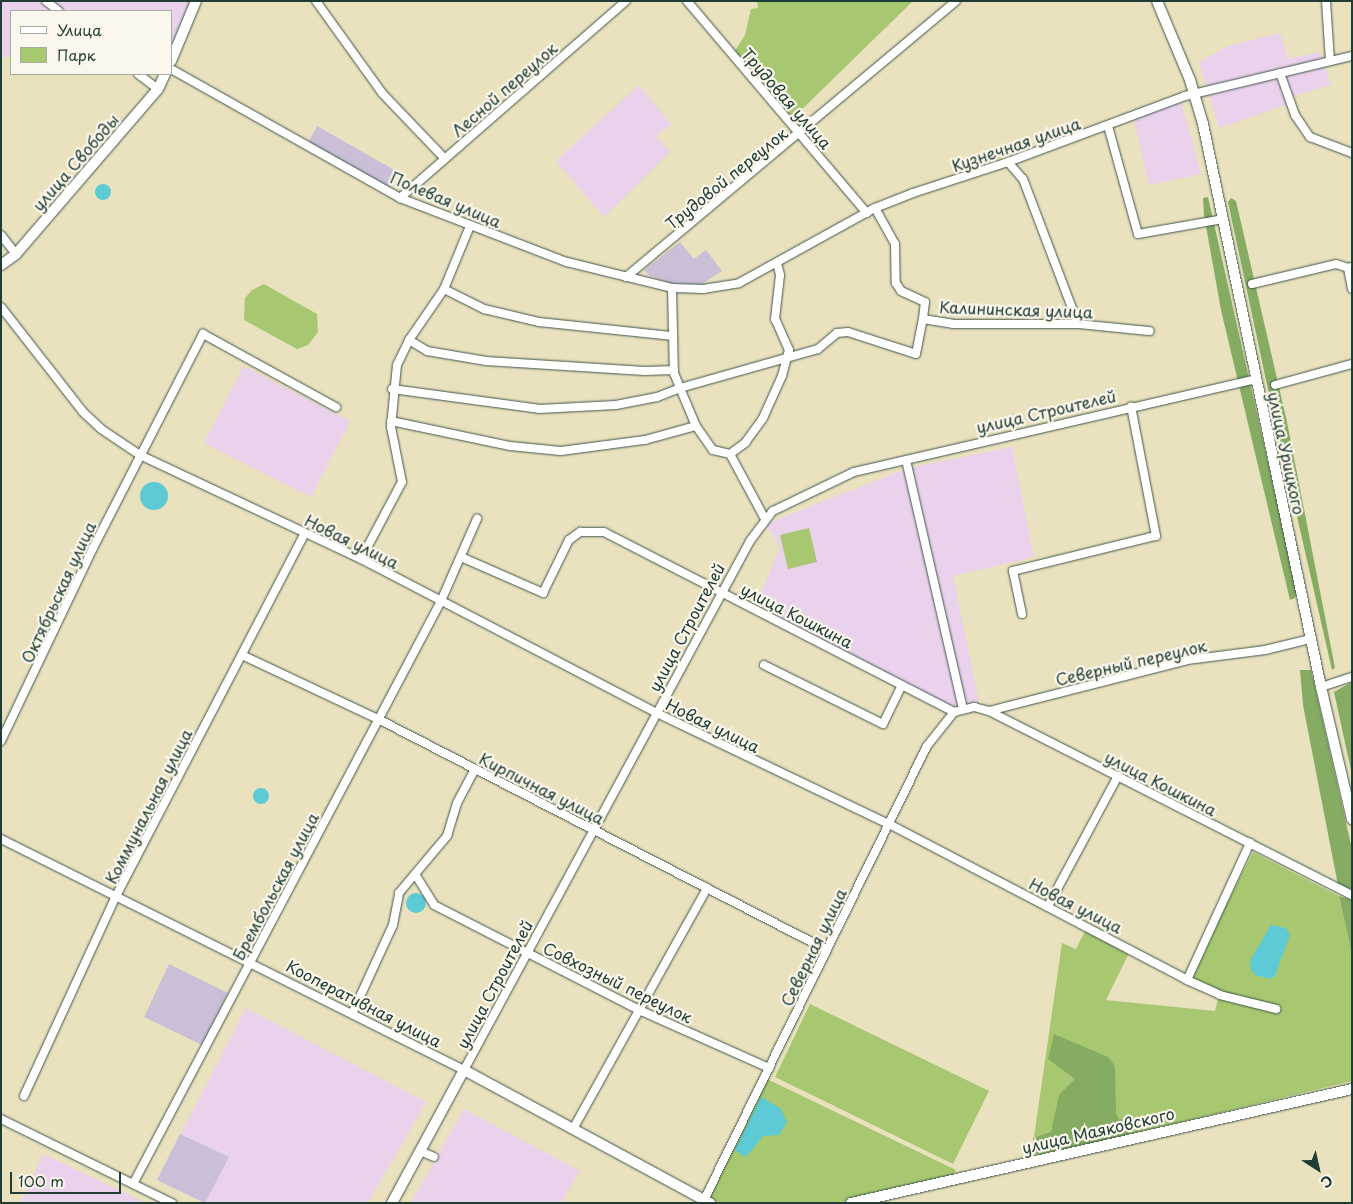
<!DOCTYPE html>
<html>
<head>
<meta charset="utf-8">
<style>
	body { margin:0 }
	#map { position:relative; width:1353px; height:1204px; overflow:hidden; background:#eae1be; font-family:"Playpen Sans",sans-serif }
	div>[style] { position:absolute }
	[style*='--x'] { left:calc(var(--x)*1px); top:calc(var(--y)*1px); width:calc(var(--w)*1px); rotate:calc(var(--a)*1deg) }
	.built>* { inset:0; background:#ead1ec }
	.industrial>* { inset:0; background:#cabfd6 }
	.green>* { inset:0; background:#a7c870 }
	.forest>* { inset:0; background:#85ac62 }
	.water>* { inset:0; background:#5ecad5 }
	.round { border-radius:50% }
	.roads { filter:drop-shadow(0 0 1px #3d5649) drop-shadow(0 0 1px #3d5649) }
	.minor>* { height:8px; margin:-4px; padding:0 4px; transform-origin:4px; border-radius:4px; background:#fff }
	.major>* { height:10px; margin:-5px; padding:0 5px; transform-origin:5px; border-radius:5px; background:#fff }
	span { translate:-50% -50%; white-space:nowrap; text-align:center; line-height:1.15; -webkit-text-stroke:4.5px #fbf7ec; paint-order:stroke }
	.street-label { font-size:16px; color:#1f3d34 }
	.frame { position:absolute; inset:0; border:2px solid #1f3d34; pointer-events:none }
	.legend { position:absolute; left:10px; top:10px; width:162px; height:65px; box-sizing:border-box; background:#fbf7ec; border:1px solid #a3ada2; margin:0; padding:6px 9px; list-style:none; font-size:15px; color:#1f3d34 }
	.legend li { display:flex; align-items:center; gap:10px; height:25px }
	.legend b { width:25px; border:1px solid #a3ada2 }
	.north { position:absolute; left:1293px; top:1144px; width:50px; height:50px; -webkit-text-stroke:4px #fbf7ec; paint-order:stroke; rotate:145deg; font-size:14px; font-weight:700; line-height:20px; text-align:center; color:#1f3d34 }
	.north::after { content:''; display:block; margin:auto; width:18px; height:22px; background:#1f3d34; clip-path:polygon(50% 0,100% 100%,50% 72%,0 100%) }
	.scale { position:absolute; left:10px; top:1172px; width:111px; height:22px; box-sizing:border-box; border:2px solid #1f3d34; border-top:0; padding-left:6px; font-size:15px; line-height:18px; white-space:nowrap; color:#1f3d34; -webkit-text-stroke:4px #fbf7ec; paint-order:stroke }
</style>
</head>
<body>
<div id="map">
	<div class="built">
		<i style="clip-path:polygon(1px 1px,195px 1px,171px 60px,171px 11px,11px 11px,11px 56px,1px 58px)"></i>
		<i style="clip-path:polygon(1280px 33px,1288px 59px,1320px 52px,1331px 85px,1293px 96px,1294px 102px,1219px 128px,1199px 62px,1228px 46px)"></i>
		<i style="clip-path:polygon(639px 85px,671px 124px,656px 136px,670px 152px,604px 217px,556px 161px)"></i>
		<i style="clip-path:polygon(1181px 101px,1201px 174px,1149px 185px,1134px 119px)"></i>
		<i style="clip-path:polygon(244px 366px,350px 421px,311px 497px,204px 443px)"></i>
		<i style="clip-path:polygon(1012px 447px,1034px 557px,953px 576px,979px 702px,952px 707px,756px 605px,780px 548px,766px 524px,908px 468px)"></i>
		<i style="clip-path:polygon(246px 1008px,426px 1102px,368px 1203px,204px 1203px,157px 1180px)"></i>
		<i style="clip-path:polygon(464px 1109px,580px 1171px,561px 1203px,411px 1203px)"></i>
		<i style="clip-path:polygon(43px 1154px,144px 1202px,144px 1203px,20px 1203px)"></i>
	</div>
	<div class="industrial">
		<i style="clip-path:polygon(317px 126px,398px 172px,388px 191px,307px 145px)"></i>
		<i style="clip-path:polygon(680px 242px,694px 259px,706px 250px,722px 271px,702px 284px,672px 284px,650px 276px,644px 270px)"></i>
		<i style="clip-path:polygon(169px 964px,228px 993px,202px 1045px,144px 1017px)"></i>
		<i style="clip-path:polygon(180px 1134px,229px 1157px,205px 1203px,157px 1180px)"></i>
	</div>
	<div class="green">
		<i style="clip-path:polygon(757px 1px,913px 1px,790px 121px,733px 54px,745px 35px,751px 9px,758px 8px)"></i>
		<i style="clip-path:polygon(264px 284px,317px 314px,318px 332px,308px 345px,297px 349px,244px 320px,245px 298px,252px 290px)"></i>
		<i style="clip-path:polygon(809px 528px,817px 562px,788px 569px,780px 535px)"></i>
		<i style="clip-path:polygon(1253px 852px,1339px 896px,1352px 954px,1352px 1081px,1037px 1157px,1034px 1137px,1062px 943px,1076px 949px,1087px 927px,1131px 949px,1106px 1000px,1215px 1011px,1219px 995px,1189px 978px)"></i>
		<i style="clip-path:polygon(810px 1004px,989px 1091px,953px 1164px,775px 1077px)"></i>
		<i style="clip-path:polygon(767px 1079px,956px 1170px,952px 1177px,838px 1203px,721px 1203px,708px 1198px)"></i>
	</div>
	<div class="forest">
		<i style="clip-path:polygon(1208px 197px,1297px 591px,1295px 598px,1290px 600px,1221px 310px,1204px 215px,1203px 198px)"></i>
		<i style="clip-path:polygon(1231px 198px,1236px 201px,1287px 422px,1335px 668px,1332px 670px,1266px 380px,1228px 202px)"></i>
		<i style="clip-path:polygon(1300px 670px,1311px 670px,1352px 849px,1352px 890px,1338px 885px,1303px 705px)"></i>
		<i style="clip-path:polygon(1352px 682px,1352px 775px,1334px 692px)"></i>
		<i style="clip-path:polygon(1339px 896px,1352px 900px,1352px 954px)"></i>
		<i style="clip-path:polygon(1054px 1034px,1108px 1057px,1115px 1066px,1116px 1113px,1119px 1119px,1125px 1120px,1129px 1136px,1034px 1154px,1033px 1138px,1051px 1132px,1059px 1095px,1075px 1079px,1048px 1059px)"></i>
	</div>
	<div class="water">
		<i class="round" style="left:95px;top:184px;width:16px;height:16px"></i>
		<i class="round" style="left:140px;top:482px;width:28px;height:28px"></i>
		<i class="round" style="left:253px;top:788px;width:16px;height:16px"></i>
		<i class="round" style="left:406px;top:893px;width:20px;height:20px"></i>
		<i style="clip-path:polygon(1271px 925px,1286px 928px,1290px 935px,1275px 976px,1270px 979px,1255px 975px,1250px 968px,1251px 959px)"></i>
		<i style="clip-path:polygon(761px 1097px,781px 1109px,787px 1122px,779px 1135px,763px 1136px,748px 1155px,743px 1156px,735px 1150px)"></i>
	</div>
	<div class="roads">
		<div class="minor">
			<i style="--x:46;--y:1;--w:16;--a:38"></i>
			<i style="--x:316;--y:1;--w:113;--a:54.3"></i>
			<i style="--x:382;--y:93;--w:91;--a:46.3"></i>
			<i style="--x:687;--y:1;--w:278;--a:49.7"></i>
			<i style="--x:1326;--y:1;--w:60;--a:86.2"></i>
			<i style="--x:171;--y:69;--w:263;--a:29.4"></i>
			<i style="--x:400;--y:198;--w:179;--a:21"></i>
			<i style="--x:567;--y:262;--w:108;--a:13.9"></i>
			<i style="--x:672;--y:288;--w:31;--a:2"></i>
			<i style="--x:703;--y:289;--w:36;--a:-9"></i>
			<i style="--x:739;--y:283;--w:155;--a:-28.9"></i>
			<i style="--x:875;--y:208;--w:41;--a:-21.5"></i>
			<i style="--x:913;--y:193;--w:100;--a:-18.1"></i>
			<i style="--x:1008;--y:162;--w:189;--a:-20.4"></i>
			<i style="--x:1185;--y:96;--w:172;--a:-13.5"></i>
			<i style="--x:1280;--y:73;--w:45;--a:70.3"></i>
			<i style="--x:1295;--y:115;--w:27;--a:56"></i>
			<i style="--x:1310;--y:137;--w:45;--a:20.9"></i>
			<i style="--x:138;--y:74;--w:25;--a:37"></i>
			<i style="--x:1108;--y:126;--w:112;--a:74.5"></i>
			<i style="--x:1138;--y:234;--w:86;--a:-10"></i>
			<i style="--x:1008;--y:162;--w:23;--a:49"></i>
			<i style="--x:1023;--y:179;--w:155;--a:69.2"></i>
			<i style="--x:400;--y:198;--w:300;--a:-41.1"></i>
			<i style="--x:875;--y:208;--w:41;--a:60.9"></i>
			<i style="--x:895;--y:244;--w:39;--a:89"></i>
			<i style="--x:896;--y:283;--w:9;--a:58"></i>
			<i style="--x:901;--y:291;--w:26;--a:25"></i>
			<i style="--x:925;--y:302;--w:17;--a:97"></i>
			<i style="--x:923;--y:319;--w:30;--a:9"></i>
			<i style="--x:953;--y:324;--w:125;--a:0"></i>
			<i style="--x:1078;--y:324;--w:72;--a:5.6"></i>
			<i style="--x:1;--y:235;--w:24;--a:52"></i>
			<i style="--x:1351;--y:267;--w:3;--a:162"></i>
			<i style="--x:1348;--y:268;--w:21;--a:79"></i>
			<i style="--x:626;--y:277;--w:430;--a:-39.9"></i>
			<i style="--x:1252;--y:284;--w:86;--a:-13.4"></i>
			<i style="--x:1336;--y:264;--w:13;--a:18"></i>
			<i style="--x:672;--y:288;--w:85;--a:88.7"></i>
			<i style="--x:674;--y:373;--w:16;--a:68"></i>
			<i style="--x:680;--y:388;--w:41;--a:67.2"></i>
			<i style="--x:696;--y:426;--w:29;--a:55"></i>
			<i style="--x:713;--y:450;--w:17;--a:13"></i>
			<i style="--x:730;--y:454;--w:74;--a:61.7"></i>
			<i style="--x:444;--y:289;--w:45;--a:26.6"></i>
			<i style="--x:484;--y:309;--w:57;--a:13.3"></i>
			<i style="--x:539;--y:322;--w:135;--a:6"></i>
			<i style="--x:1;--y:307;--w:133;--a:52"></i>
			<i style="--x:83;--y:412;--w:25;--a:43"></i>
			<i style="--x:101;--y:429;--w:47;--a:33.7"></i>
			<i style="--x:140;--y:455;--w:244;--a:25.2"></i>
			<i style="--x:361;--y:559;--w:334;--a:27.5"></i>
			<i style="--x:657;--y:713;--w:257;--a:25.6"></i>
			<i style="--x:889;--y:824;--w:336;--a:27.6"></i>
			<i style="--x:1187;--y:980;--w:36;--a:24"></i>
			<i style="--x:1220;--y:995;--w:58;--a:14"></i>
			<i style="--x:409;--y:340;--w:21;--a:31"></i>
			<i style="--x:427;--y:351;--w:60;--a:9.6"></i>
			<i style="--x:486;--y:361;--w:159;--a:3.6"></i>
			<i style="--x:645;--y:371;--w:29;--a:-2"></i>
			<i style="--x:1275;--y:385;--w:80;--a:-15.3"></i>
			<i style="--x:392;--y:389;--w:148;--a:7.7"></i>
			<i style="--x:539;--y:409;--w:77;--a:-3"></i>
			<i style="--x:616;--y:405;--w:42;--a:-11"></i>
			<i style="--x:657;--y:397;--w:25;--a:-21"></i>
			<i style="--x:680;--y:388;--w:143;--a:-15.8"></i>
			<i style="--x:818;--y:349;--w:25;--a:-40"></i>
			<i style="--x:837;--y:333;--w:11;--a:-5"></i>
			<i style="--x:848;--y:332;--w:71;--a:17.9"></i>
			<i style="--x:916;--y:354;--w:36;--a:-79"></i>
			<i style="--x:391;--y:421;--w:122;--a:11.9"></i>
			<i style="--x:510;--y:446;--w:51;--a:5.6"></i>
			<i style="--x:561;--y:451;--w:85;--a:-7.5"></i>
			<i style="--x:645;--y:440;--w:53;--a:-15.4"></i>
			<i style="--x:730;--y:454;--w:19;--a:-36"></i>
			<i style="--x:745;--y:443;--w:31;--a:-54"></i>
			<i style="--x:763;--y:418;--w:46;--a:-65.7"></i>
			<i style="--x:782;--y:376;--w:27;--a:-75"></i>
			<i style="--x:789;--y:350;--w:34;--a:-114"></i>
			<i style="--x:775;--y:319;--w:44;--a:-83.5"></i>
			<i style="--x:780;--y:275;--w:12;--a:-104"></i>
			<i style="--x:906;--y:460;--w:254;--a:77.1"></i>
			<i style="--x:461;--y:557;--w:90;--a:23.7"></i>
			<i style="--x:543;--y:593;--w:59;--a:-63.9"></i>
			<i style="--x:569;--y:540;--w:14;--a:-36"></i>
			<i style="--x:580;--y:532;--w:24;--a:0"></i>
			<i style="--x:604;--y:532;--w:394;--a:27.2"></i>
			<i style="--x:954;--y:712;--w:21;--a:-14"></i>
			<i style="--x:974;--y:707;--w:16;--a:15"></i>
			<i style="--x:989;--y:711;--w:407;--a:26.9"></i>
			<i style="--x:361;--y:559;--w:87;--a:-62"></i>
			<i style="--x:402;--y:482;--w:56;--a:-101.3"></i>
			<i style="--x:391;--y:427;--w:62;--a:-84.5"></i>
			<i style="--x:397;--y:365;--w:28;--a:-64"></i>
			<i style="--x:409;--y:340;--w:62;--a:-55.5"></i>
			<i style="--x:444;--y:289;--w:68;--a:-67.6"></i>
			<i style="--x:1022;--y:614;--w:44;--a:-101.8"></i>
			<i style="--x:1013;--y:571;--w:147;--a:-13.8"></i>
			<i style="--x:1156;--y:536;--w:132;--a:-100.9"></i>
			<i style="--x:242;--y:655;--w:150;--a:25.2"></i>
			<i style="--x:378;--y:719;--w:505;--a:27.22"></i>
			<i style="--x:764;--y:665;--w:133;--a:26.4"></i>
			<i style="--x:883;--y:724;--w:43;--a:-64"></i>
			<i style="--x:1321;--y:687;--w:33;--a:-18"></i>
			<i style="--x:989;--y:711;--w:204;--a:-14.4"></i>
			<i style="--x:1187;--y:660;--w:79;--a:-7.3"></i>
			<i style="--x:1265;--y:650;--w:46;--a:-13.7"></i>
			<i style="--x:1;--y:741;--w:214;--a:-64.5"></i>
			<i style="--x:93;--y:548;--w:241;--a:-62.8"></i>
			<i style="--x:203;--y:334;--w:152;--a:28.8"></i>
			<i style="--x:1;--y:839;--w:517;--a:26.52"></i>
			<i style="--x:464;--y:1070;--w:601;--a:-61.6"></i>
			<i style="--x:750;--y:541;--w:38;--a:-53"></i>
			<i style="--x:773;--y:511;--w:90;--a:-25.7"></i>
			<i style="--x:854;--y:472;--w:413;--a:-13"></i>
			<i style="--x:415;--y:874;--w:36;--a:58"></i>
			<i style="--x:434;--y:905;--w:228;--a:27.1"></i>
			<i style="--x:637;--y:1009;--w:145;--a:24.1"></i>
			<i style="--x:1048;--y:906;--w:148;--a:-61.7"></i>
			<i style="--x:1187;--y:980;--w:151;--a:-65.3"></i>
			<i style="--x:352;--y:1014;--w:98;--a:-65.3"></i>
			<i style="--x:393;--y:925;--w:33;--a:-79"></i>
			<i style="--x:399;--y:893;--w:75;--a:-49.9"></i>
			<i style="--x:447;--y:836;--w:34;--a:-73"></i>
			<i style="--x:457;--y:803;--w:38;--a:-62"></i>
			<i style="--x:24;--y:1096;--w:220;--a:-65.3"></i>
			<i style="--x:116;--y:896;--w:409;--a:-62.5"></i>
			<i style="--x:1;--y:1119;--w:191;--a:26.2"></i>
			<i style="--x:573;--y:1129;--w:276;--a:-60.9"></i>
			<i style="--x:420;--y:1151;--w:15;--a:23"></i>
			<i style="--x:133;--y:1184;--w:659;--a:-62.15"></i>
			<i style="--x:441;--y:601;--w:90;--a:-66.3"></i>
			<i style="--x:704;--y:1200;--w:506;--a:-63.84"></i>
			<i style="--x:927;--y:746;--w:43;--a:-51.5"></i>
		</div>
		<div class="major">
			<i style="--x:1157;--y:1;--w:86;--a:67.3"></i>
			<i style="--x:1190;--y:80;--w:46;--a:73.5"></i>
			<i style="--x:1203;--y:124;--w:575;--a:78.16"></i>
			<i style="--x:1321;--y:687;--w:136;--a:76.8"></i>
			<i style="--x:171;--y:61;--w:65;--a:-67.4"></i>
			<i style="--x:1;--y:265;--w:19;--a:-36"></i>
			<i style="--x:16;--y:254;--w:218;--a:-49.3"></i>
			<i style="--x:158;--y:89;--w:17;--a:-65"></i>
			<i style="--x:392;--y:1203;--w:151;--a:-61.6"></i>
			<i style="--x:464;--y:1070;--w:280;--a:28.4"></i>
			<i style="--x:851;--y:1203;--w:514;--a:-12.82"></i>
		</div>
	</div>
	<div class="street-label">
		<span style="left:504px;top:89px;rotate:-41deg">Лесной переулок</span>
		<span style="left:787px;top:98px;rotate:49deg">Трудовая улица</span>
		<span style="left:1016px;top:144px;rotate:-19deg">Кузнечная улица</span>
		<span style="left:75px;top:162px;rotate:-49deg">улица Свободы</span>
		<span style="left:726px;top:178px;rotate:-39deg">Трудовой переулок</span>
		<span style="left:446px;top:199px;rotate:23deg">Полевая улица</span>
		<span style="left:1016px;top:309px;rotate:2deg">Калининская улица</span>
		<span style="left:1046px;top:411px;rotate:-13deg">улица Строителей</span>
		<span style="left:1287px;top:453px;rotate:78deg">улица Урицкого</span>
		<span style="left:352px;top:541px;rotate:26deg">Новая улица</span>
		<span style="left:58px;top:592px;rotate:-65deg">Октябрьская улица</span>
		<span style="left:797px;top:615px;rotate:27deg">улица Кошкина</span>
		<span style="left:686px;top:627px;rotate:-62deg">улица Строителей</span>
		<span style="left:1131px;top:662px;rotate:-13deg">Северный переулок</span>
		<span style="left:713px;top:725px;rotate:26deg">Новая улица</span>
		<span style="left:1161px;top:783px;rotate:27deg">улица Кошкина</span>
		<span style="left:542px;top:788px;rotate:27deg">Кирпичная улица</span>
		<span style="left:148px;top:806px;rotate:-63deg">Коммунальная улица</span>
		<span style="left:275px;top:886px;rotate:-62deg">Брембольская улица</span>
		<span style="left:1076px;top:905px;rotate:27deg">Новая улица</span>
		<span style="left:813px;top:947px;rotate:-64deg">Северная улица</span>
		<span style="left:618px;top:982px;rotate:26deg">Совхозный переулок</span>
		<span style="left:494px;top:984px;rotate:-62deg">улица Строителей</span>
		<span style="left:364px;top:1003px;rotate:27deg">Кооперативная улица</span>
		<span style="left:1098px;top:1130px;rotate:-13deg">улица Маяковского</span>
	</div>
	<div class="frame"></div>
	<ul class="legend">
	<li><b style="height:6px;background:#fff"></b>Улица</li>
	<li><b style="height:14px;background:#a7c870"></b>Парк</li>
	</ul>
	<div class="north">С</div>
	<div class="scale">100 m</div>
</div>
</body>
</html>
